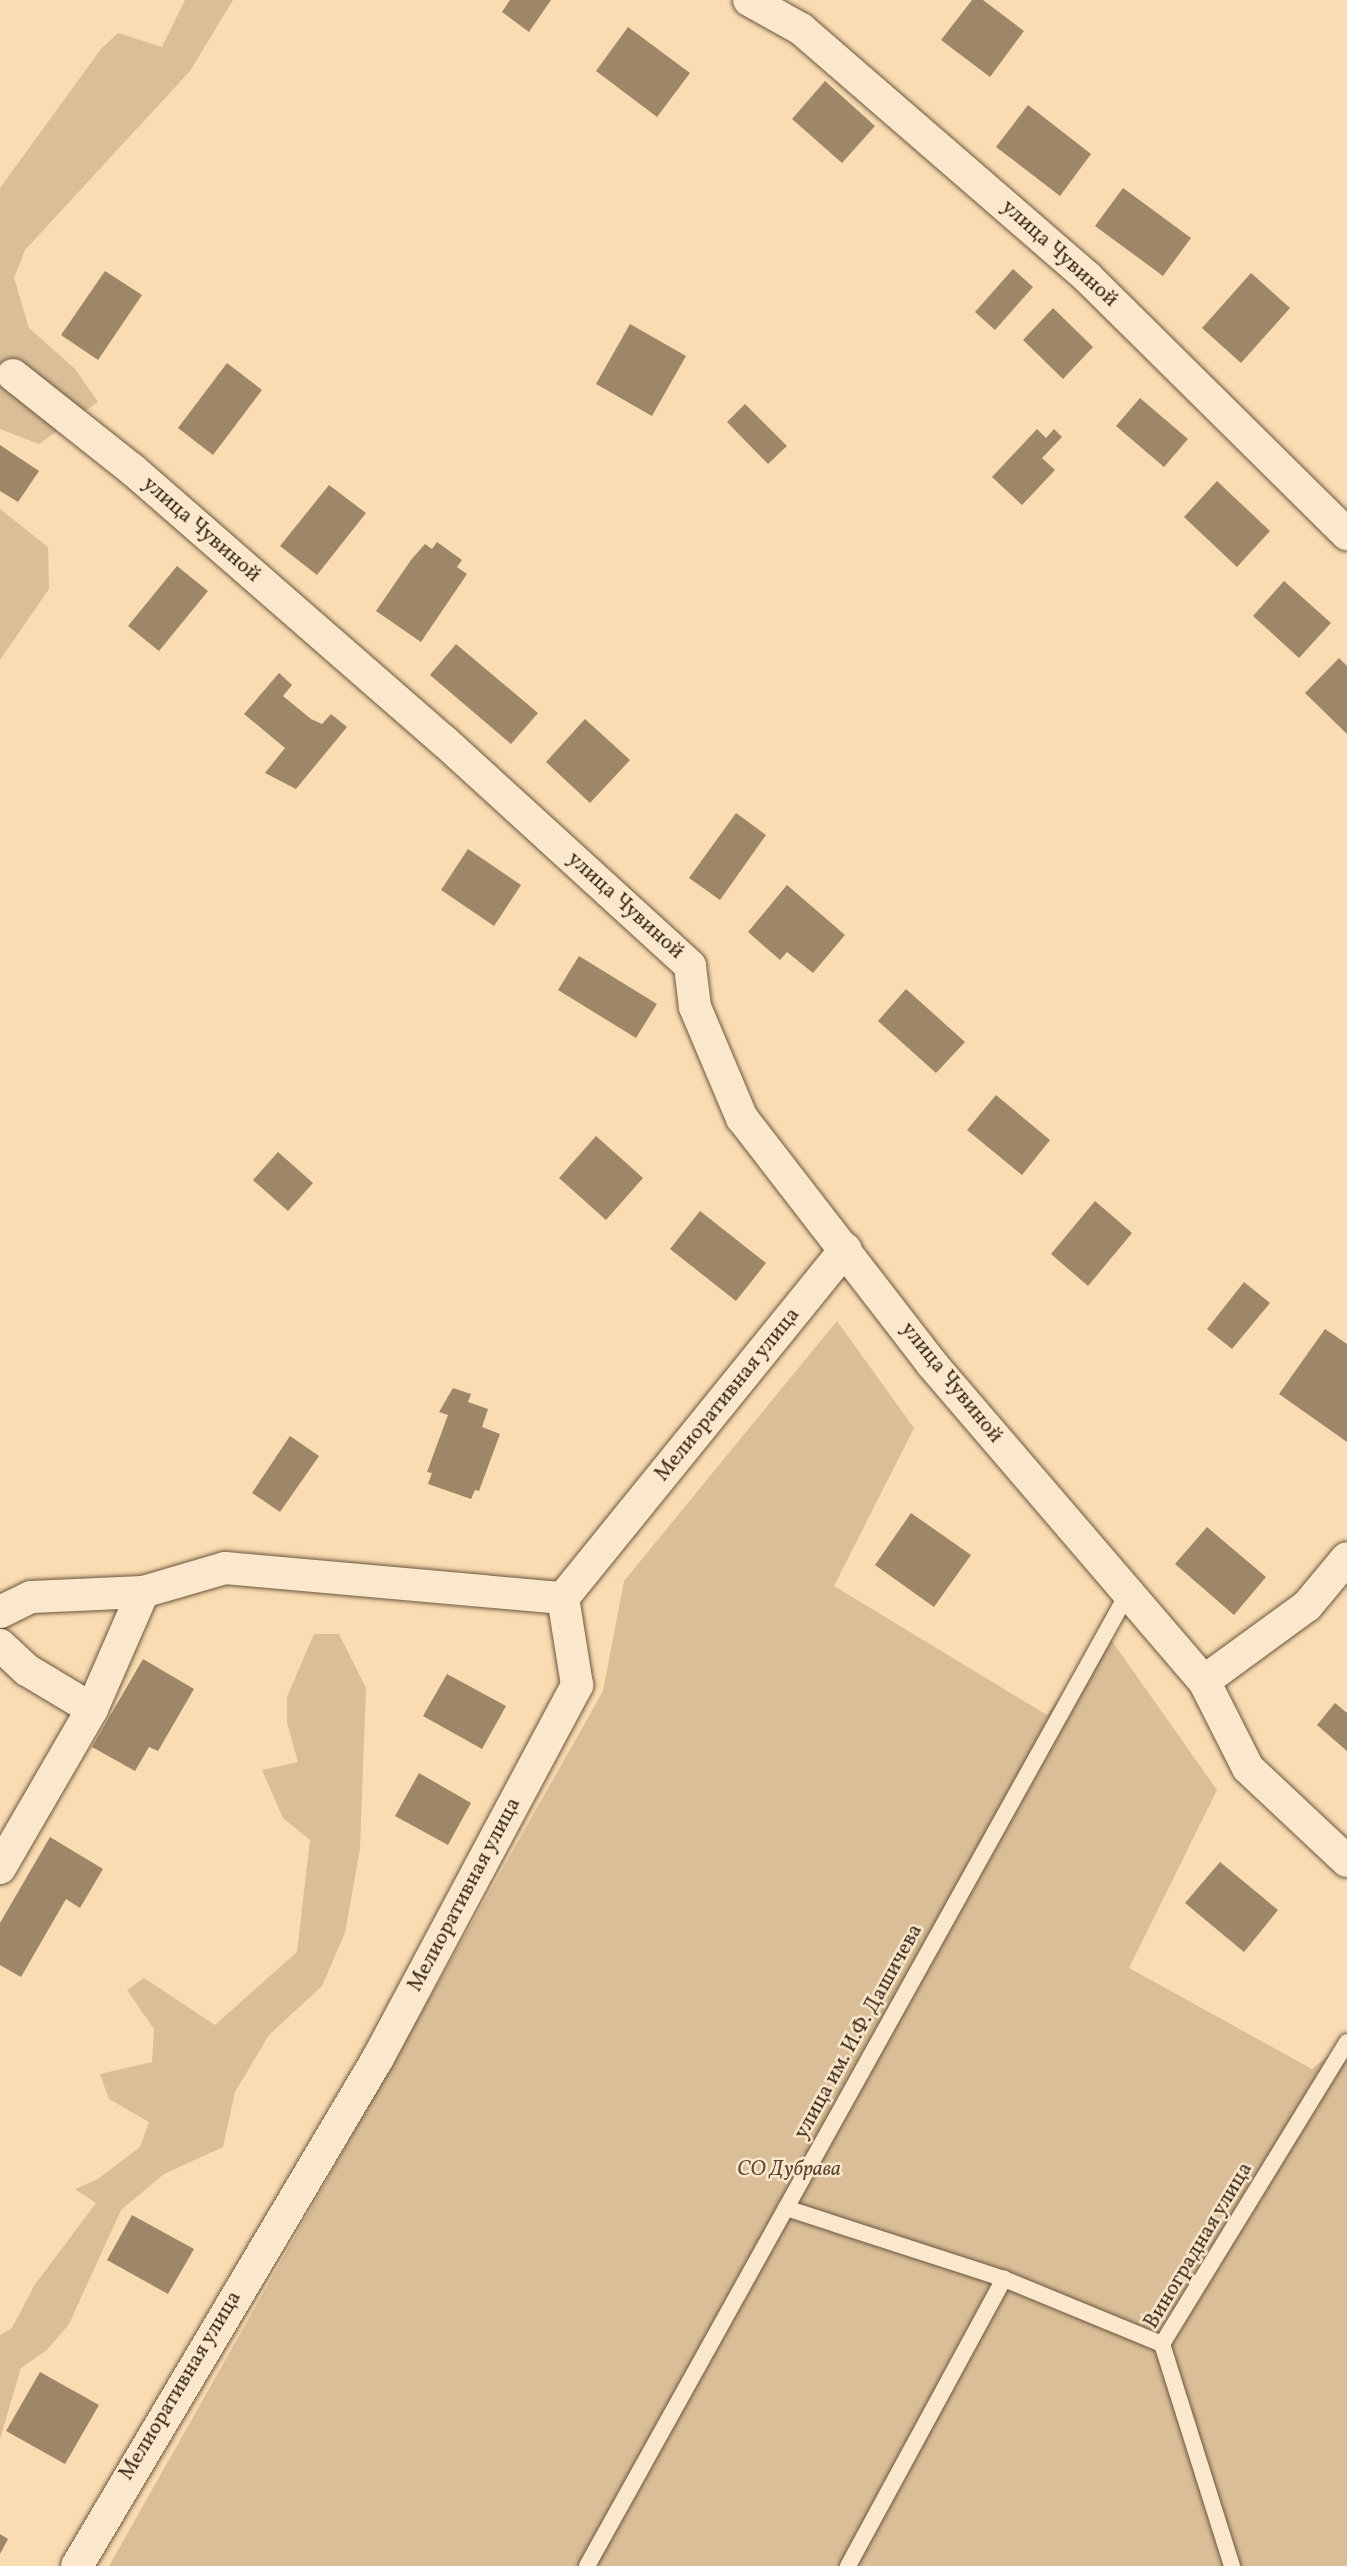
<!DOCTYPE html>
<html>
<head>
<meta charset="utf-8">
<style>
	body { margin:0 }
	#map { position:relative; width:1347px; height:2566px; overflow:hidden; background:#f9dcb1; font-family:Vollkorn,serif }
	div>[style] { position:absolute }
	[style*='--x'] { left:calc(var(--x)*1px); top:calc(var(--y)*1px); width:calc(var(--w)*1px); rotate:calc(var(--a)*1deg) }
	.green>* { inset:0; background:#d9be97 }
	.building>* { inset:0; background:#9e8768 }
	.roads { filter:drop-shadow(0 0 2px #6b563f) drop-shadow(0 0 2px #6b563f) }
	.lane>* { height:16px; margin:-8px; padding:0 8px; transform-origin:8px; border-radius:8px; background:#fbe8cc }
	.street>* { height:32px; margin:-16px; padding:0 16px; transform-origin:16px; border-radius:16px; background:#fbe8cc }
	span { translate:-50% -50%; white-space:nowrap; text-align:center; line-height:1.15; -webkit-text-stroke:5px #fbe8cc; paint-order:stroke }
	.street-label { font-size:21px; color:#3c2a19 }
	.park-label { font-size:21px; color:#5b4832; font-style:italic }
</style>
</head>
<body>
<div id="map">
	<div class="green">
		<i style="clip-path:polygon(185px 0,233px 0,190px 71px,25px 250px,14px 278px,29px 328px,75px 369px,98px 402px,39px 444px,0 429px,0 188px,101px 49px,118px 33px,162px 47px)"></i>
		<i style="clip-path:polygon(0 509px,48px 547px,49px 589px,0 660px)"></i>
		<i style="clip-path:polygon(837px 1321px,914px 1428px,834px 1586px,1047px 1715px,1107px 1634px,1217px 1790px,1129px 1968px,1312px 2069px,1347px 2040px,1347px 2566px,109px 2566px,603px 1691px,624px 1581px)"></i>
		<i style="clip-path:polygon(314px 1634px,339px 1634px,366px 1688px,360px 1849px,345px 1933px,322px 1986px,269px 2035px,235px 2092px,223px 2147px,164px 2174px,121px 2210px,69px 2324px,47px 2350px,21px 2368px,0 2439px,0 2335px,12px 2328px,34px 2286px,96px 2203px,75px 2189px,98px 2179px,140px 2147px,149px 2122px,109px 2099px,100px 2074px,152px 2062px,154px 2029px,127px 1990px,144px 1978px,215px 2025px,297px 1952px,310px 1840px,283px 1818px,262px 1770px,298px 1762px,287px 1723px,287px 1697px)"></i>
	</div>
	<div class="building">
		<i style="clip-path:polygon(510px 0,551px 0,529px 32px,502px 12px)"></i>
		<i style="clip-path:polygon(972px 0,983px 0,1024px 31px,990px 77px,941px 40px)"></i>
		<i style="clip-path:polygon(628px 27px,690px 73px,657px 117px,596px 71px)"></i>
		<i style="clip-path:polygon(825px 81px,875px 126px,842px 163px,792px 119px)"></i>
		<i style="clip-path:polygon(1028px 105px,1091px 154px,1060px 196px,996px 147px)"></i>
		<i style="clip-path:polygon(1123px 188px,1191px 238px,1163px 276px,1095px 226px)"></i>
		<i style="clip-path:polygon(1013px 269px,1033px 287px,995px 330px,975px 312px)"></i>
		<i style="clip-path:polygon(105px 271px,142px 295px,98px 360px,61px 335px)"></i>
		<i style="clip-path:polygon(1251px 273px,1290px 308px,1241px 363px,1202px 328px)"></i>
		<i style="clip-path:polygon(1053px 308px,1093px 347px,1063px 379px,1023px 340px)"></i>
		<i style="clip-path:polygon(630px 324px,686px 356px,652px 416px,596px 384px)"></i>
		<i style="clip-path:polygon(227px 363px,262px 390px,213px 455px,178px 428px)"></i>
		<i style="clip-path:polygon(1140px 398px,1188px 439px,1164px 467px,1116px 426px)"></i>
		<i style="clip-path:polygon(745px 404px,787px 446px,768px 464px,727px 422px)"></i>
		<i style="clip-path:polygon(1037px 429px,1046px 438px,1054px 429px,1062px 437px,1042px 458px,1055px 470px,1022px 505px,992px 477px)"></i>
		<i style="clip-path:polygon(0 445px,39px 471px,18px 502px,0 491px)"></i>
		<i style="clip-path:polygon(1217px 481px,1270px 531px,1237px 567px,1184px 517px)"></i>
		<i style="clip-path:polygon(329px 485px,366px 513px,317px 575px,280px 546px)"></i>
		<i style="clip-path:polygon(437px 542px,462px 560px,457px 567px,467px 574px,421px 642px,376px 611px,411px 560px,425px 544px,432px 549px)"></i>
		<i style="clip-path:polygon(177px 566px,208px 591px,159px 651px,128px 626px)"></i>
		<i style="clip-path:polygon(1284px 581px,1331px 623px,1299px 658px,1253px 616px)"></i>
		<i style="clip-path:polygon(456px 644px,538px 713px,511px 744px,430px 675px)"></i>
		<i style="clip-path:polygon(1339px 658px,1347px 666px,1347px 734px,1305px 693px)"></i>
		<i style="clip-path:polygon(279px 673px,292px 685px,283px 696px,311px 719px,322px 724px,331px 714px,347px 727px,296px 789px,265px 773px,285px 748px,244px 714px)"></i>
		<i style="clip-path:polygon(585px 719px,630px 760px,590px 803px,546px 762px)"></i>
		<i style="clip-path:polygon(736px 813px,766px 835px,720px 900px,689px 878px)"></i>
		<i style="clip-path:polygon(468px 849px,521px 885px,494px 926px,441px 890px)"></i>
		<i style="clip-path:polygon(787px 885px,845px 935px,813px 973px,787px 952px,780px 960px,748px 932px)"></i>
		<i style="clip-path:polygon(579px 956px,657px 1004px,636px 1038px,558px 990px)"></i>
		<i style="clip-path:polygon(906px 989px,965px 1042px,936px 1073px,878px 1021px)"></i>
		<i style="clip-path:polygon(996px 1095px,1050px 1140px,1022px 1175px,967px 1130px)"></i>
		<i style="clip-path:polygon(596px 1136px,643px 1178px,606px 1220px,559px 1178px)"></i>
		<i style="clip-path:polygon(278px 1152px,313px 1183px,288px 1211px,253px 1180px)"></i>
		<i style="clip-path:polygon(1095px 1201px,1132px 1233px,1088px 1286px,1051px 1254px)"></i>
		<i style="clip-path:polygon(700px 1211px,766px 1263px,736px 1301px,670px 1249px)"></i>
		<i style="clip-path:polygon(1244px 1282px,1270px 1303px,1232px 1349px,1207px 1329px)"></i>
		<i style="clip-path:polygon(1325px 1329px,1347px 1344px,1347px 1442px,1279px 1394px)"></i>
		<i style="clip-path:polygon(453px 1388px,471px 1394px,468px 1402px,488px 1409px,482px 1427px,500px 1434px,479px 1491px,475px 1490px,471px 1499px,428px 1484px,432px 1473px,427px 1472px,448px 1415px,439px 1412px)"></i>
		<i style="clip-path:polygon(290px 1436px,319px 1456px,280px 1512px,252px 1493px)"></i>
		<i style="clip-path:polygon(911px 1513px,971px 1555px,934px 1607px,875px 1565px)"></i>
		<i style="clip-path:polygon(1207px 1527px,1266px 1577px,1234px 1615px,1175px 1564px)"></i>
		<i style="clip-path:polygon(143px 1659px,194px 1689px,158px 1751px,149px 1747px,135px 1771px,92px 1747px)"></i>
		<i style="clip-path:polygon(447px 1674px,506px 1706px,482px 1749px,423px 1716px)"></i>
		<i style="clip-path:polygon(1335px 1703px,1347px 1713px,1347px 1751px,1317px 1725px)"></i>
		<i style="clip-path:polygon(419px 1773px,471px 1803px,448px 1845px,395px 1816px)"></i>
		<i style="clip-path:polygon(50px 1837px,103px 1869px,80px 1908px,66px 1899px,21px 1977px,0 1965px,0 1923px)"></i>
		<i style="clip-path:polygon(1220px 1862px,1278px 1910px,1244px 1952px,1185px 1903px)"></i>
		<i style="clip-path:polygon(132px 2215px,194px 2249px,168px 2294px,107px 2260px)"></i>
		<i style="clip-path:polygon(40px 2372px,99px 2405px,65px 2464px,6px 2431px)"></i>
		<i style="clip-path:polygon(0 2534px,8px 2539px,0 2554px)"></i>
	</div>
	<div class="roads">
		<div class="lane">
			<i style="--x:786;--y:2208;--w:229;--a:18"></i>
			<i style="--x:587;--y:2566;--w:1113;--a:-60.93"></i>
			<i style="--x:848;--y:2566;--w:327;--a:-61.5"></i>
			<i style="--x:1004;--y:2279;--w:171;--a:22.4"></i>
			<i style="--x:1232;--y:2566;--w:233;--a:-107.5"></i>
			<i style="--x:1162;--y:2344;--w:354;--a:-58.5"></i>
		</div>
		<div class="street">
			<i style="--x:749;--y:0;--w:60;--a:29.1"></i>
			<i style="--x:801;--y:29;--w:379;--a:40.9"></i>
			<i style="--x:1087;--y:277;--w:366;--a:44.7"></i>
			<i style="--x:13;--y:375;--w:153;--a:38.4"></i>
			<i style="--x:133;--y:470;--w:413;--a:41.1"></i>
			<i style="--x:444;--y:741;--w:333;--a:42.4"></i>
			<i style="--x:690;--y:966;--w:41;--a:83"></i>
			<i style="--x:695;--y:1007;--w:121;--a:67.1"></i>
			<i style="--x:742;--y:1118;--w:311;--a:52.3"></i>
			<i style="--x:932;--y:1364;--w:418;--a:49.4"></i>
			<i style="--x:1204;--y:1681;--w:97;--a:63.2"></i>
			<i style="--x:1248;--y:1768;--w:136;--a:43.2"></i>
			<i style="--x:0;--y:1612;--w:34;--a:-26"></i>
			<i style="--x:31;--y:1597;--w:112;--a:-2.6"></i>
			<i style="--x:143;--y:1592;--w:85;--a:-16.3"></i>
			<i style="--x:225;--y:1568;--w:339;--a:5.1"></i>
			<i style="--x:0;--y:1645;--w:37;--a:43"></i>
			<i style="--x:27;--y:1670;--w:76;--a:31"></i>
			<i style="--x:1204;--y:1681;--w:127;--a:-36.1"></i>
			<i style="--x:1307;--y:1606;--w:62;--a:-50.2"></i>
			<i style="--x:0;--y:1868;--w:184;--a:-59.9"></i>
			<i style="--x:92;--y:1709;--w:128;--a:-66.4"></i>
			<i style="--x:77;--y:2566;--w:590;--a:-59.35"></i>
			<i style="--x:378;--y:2058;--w:423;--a:-61.9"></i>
			<i style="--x:577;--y:1685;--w:88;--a:-99.1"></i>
			<i style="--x:563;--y:1598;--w:449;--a:-51"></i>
		</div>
	</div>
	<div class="street-label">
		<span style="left:1059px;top:254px;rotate:42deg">улица Чувиной</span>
		<span style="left:201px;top:530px;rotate:41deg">улица Чувиной</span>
		<span style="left:625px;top:906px;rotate:42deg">улица Чувиной</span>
		<span style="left:951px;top:1383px;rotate:51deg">улица Чувиной</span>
		<span style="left:728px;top:1395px;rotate:-51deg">Мелиоративная улица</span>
		<span style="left:465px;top:1895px;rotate:-62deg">Мелиоративная улица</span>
		<span style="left:859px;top:2032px;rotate:-61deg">улица им. И.Ф. Дашичева</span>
		<span style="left:1199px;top:2246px;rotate:-59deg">Виноградная улица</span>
		<span style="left:181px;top:2386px;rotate:-59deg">Мелиоративная улица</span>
	</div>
	<div class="park-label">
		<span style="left:789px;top:2170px">СО Дубрава</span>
	</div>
</div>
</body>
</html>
